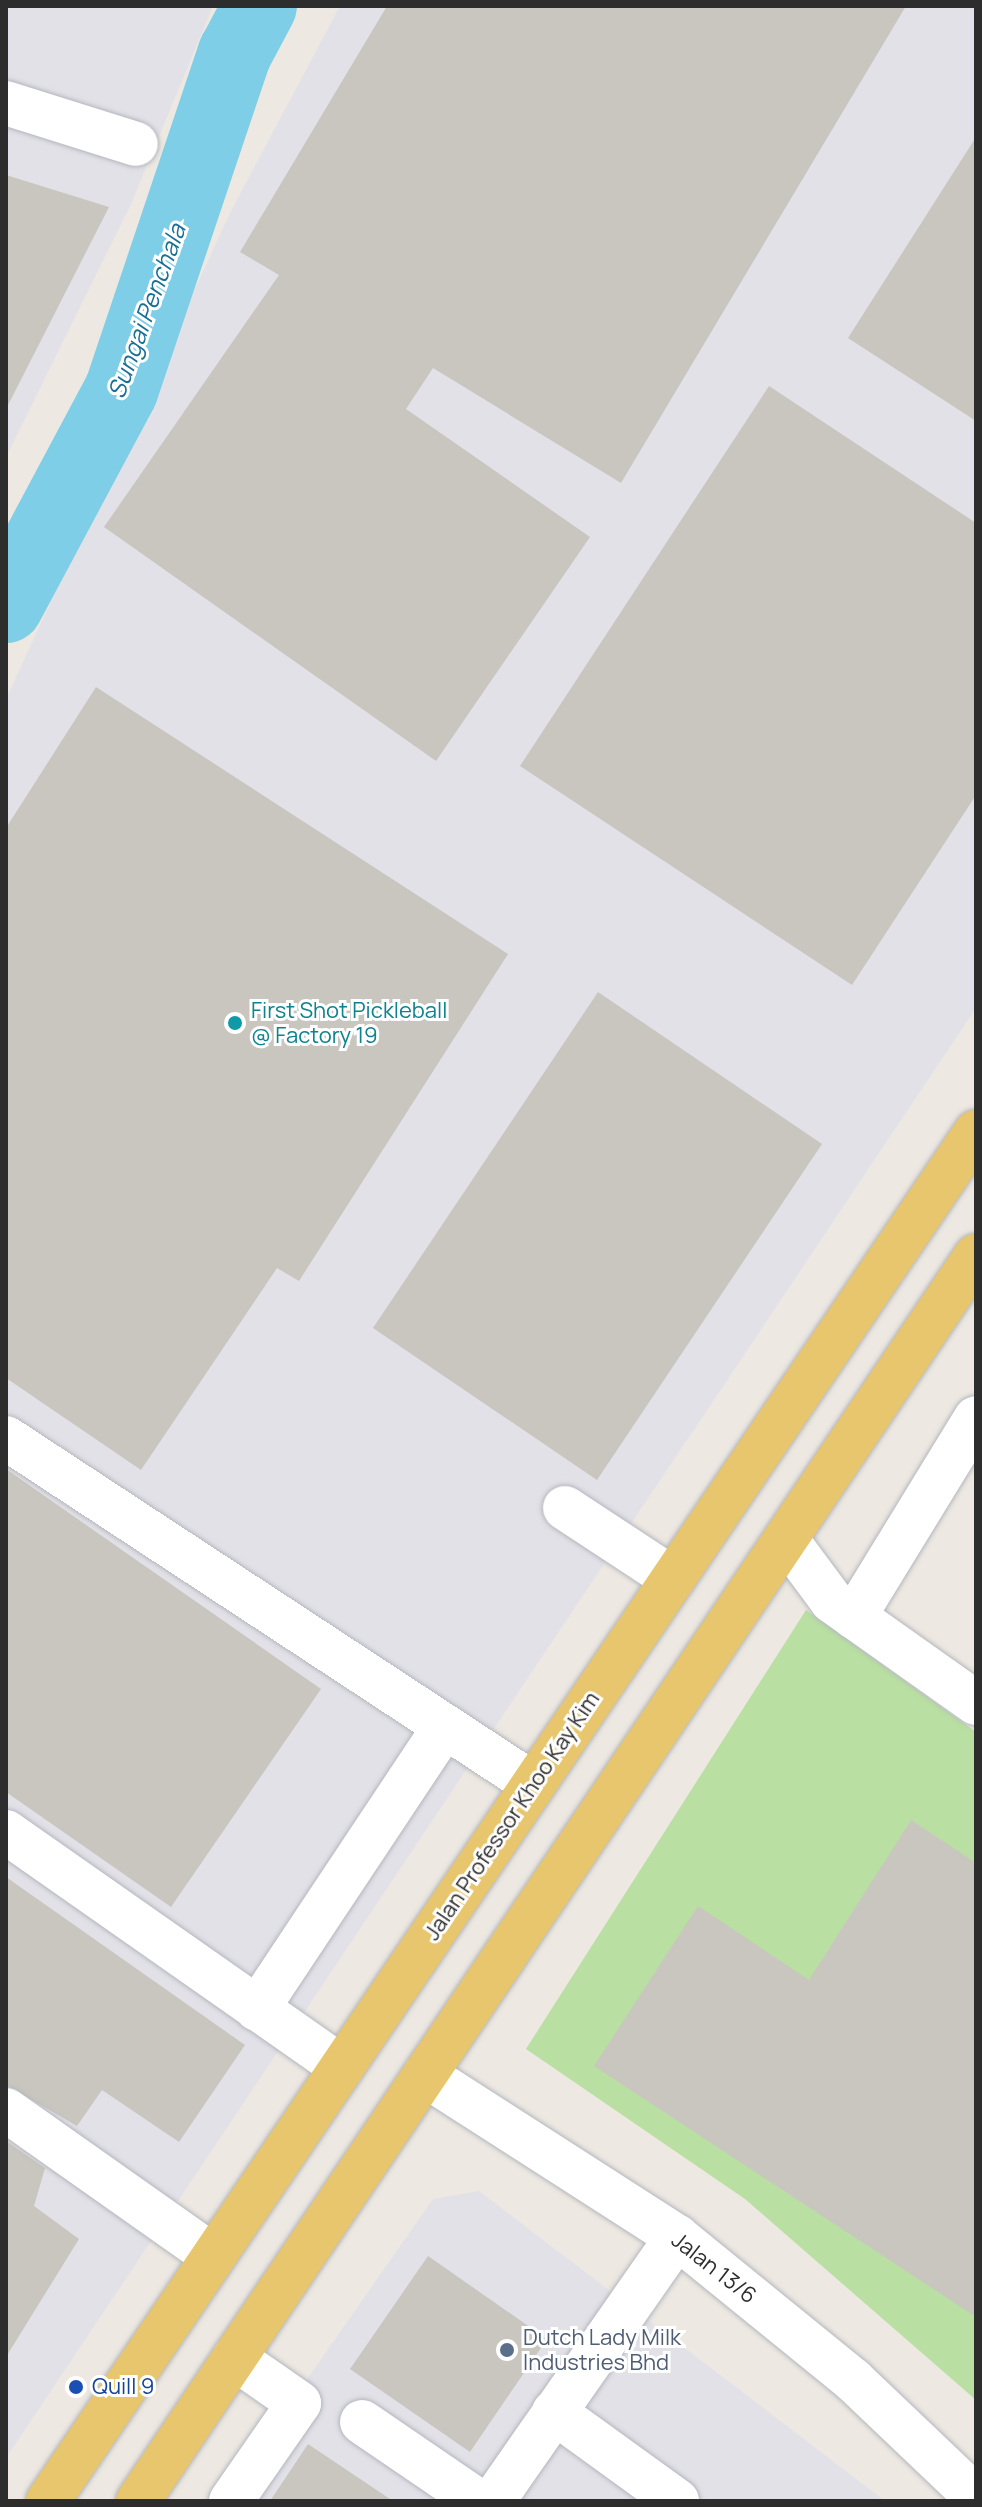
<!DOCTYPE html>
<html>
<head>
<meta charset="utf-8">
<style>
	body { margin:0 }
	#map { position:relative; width:982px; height:2507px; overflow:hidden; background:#ede8e1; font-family:Manrope,sans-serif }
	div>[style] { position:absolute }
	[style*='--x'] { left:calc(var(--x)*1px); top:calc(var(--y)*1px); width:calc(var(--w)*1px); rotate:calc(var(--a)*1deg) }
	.industrial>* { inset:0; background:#e2e1e7 }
	.green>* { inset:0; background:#b9dfa2 }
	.river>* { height:74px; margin:-37px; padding:0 37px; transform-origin:37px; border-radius:37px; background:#7dcee6 }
	.building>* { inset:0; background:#c9c6bf }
	.roads { filter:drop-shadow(0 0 2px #b4b7bf) drop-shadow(0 0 2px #b4b7bf) }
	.minor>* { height:44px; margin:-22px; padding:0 22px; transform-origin:22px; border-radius:22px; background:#fff }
	.major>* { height:44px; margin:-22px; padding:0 22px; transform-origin:22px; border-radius:22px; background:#e7c66d }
	.dots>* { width:22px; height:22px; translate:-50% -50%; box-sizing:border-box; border:4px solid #fff; border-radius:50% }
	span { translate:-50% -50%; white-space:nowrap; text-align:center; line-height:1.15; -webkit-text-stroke:6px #fff; paint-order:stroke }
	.culture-label { font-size:22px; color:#0d838f }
	.left { translate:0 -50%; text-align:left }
	.street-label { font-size:22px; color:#2d2d2d }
	.service-label { font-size:22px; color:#4e5e75 }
	.transit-label { font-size:22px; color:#164399 }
	.water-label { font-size:24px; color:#187096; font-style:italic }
	.frame { position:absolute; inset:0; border:8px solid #2d2d2d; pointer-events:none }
</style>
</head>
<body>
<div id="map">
	<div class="industrial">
		<i style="clip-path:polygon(6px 6px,213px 6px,131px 204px,6px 457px)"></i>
		<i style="clip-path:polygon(340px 6px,976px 6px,976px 1008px,6px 2458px,6px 699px,230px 213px)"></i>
		<i style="clip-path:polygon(479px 2191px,885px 2501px,222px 2501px,433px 2199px)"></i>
	</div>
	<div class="green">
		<i style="clip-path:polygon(806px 1610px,976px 1732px,976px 2400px,745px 2199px,526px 2049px)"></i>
	</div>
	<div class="river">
		<i style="--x:6;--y:606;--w:244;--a:-61.9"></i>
		<i style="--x:121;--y:391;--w:357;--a:-71.4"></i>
		<i style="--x:235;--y:53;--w:53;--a:-62"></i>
	</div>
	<div class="building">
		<i style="clip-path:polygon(387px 6px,906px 6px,621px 483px,433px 368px,406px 409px,590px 537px,436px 761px,104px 527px,279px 275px,240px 252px)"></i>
		<i style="clip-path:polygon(976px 137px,976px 421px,848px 338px)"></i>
		<i style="clip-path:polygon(6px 175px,109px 207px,6px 409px)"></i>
		<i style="clip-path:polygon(769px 386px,976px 523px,976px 795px,852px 985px,520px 766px)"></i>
		<i style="clip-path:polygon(96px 687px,508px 954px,299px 1281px,277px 1268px,141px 1470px,6px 1378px,6px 828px)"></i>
		<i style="clip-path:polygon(598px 992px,822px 1144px,597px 1480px,373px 1328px)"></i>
		<i style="clip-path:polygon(6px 1469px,321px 1689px,171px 1907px,6px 1792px)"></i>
		<i style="clip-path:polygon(911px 1820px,976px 1863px,976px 2317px,594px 2066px,698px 1906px,809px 1980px)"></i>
		<i style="clip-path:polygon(6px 1877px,245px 2045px,179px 2142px,102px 2090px,77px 2126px,6px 2085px)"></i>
		<i style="clip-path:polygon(6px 2141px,45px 2168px,34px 2206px,79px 2239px,6px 2357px)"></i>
		<i style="clip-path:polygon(428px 2256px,547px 2339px,470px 2452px,350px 2369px)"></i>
		<i style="clip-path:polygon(308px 2444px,393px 2501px,270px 2501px)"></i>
	</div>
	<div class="roads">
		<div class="minor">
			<i style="--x:6;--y:103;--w:136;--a:17.5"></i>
			<i style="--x:6;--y:1438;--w:630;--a:33.29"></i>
			<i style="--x:565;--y:1508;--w:129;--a:33.3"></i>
			<i style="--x:786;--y:1539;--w:77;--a:53.4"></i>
			<i style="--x:832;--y:1601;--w:176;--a:35.3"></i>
			<i style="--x:854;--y:1617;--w:233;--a:-58.5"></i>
			<i style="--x:6;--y:1832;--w:410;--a:35"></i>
			<i style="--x:257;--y:2009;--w:336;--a:-56.4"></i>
			<i style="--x:425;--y:2075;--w:300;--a:32.7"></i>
			<i style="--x:677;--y:2237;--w:227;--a:39.1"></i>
			<i style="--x:853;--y:2380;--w:170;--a:43.6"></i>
			<i style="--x:6;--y:2110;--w:253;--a:35.2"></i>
			<i style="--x:554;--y:2412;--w:152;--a:35.9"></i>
			<i style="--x:362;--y:2422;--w:140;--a:34.3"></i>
			<i style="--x:231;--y:2501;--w:119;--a:-55.2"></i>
			<i style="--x:299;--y:2403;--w:79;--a:-145.3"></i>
			<i style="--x:493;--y:2501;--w:322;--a:-55.1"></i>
		</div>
		<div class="major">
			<i style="--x:48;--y:2501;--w:1654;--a:-55.87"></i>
			<i style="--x:138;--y:2501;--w:1501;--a:-56.06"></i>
		</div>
	</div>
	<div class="dots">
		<i style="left:235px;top:1023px;background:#0f9aa8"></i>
		<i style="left:507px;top:2350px;background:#5c6f8a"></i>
		<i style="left:76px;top:2387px;background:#1a4fb4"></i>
	</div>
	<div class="culture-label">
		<span class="left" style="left:251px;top:1023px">First Shot Pickleball<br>@ Factory 19</span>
	</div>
	<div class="street-label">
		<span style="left:512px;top:1816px;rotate:-56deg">Jalan Professor Khoo Kay Kim</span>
		<span style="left:714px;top:2268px;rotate:38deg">Jalan 13/6</span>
	</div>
	<div class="service-label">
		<span class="left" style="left:523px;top:2350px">Dutch Lady Milk<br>Industries Bhd</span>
	</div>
	<div class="transit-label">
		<span class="left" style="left:92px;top:2387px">Quill 9</span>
	</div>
	<div class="water-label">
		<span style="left:146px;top:311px;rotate:-70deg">Sungai Penchala</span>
	</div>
	<div class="frame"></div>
</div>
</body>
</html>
